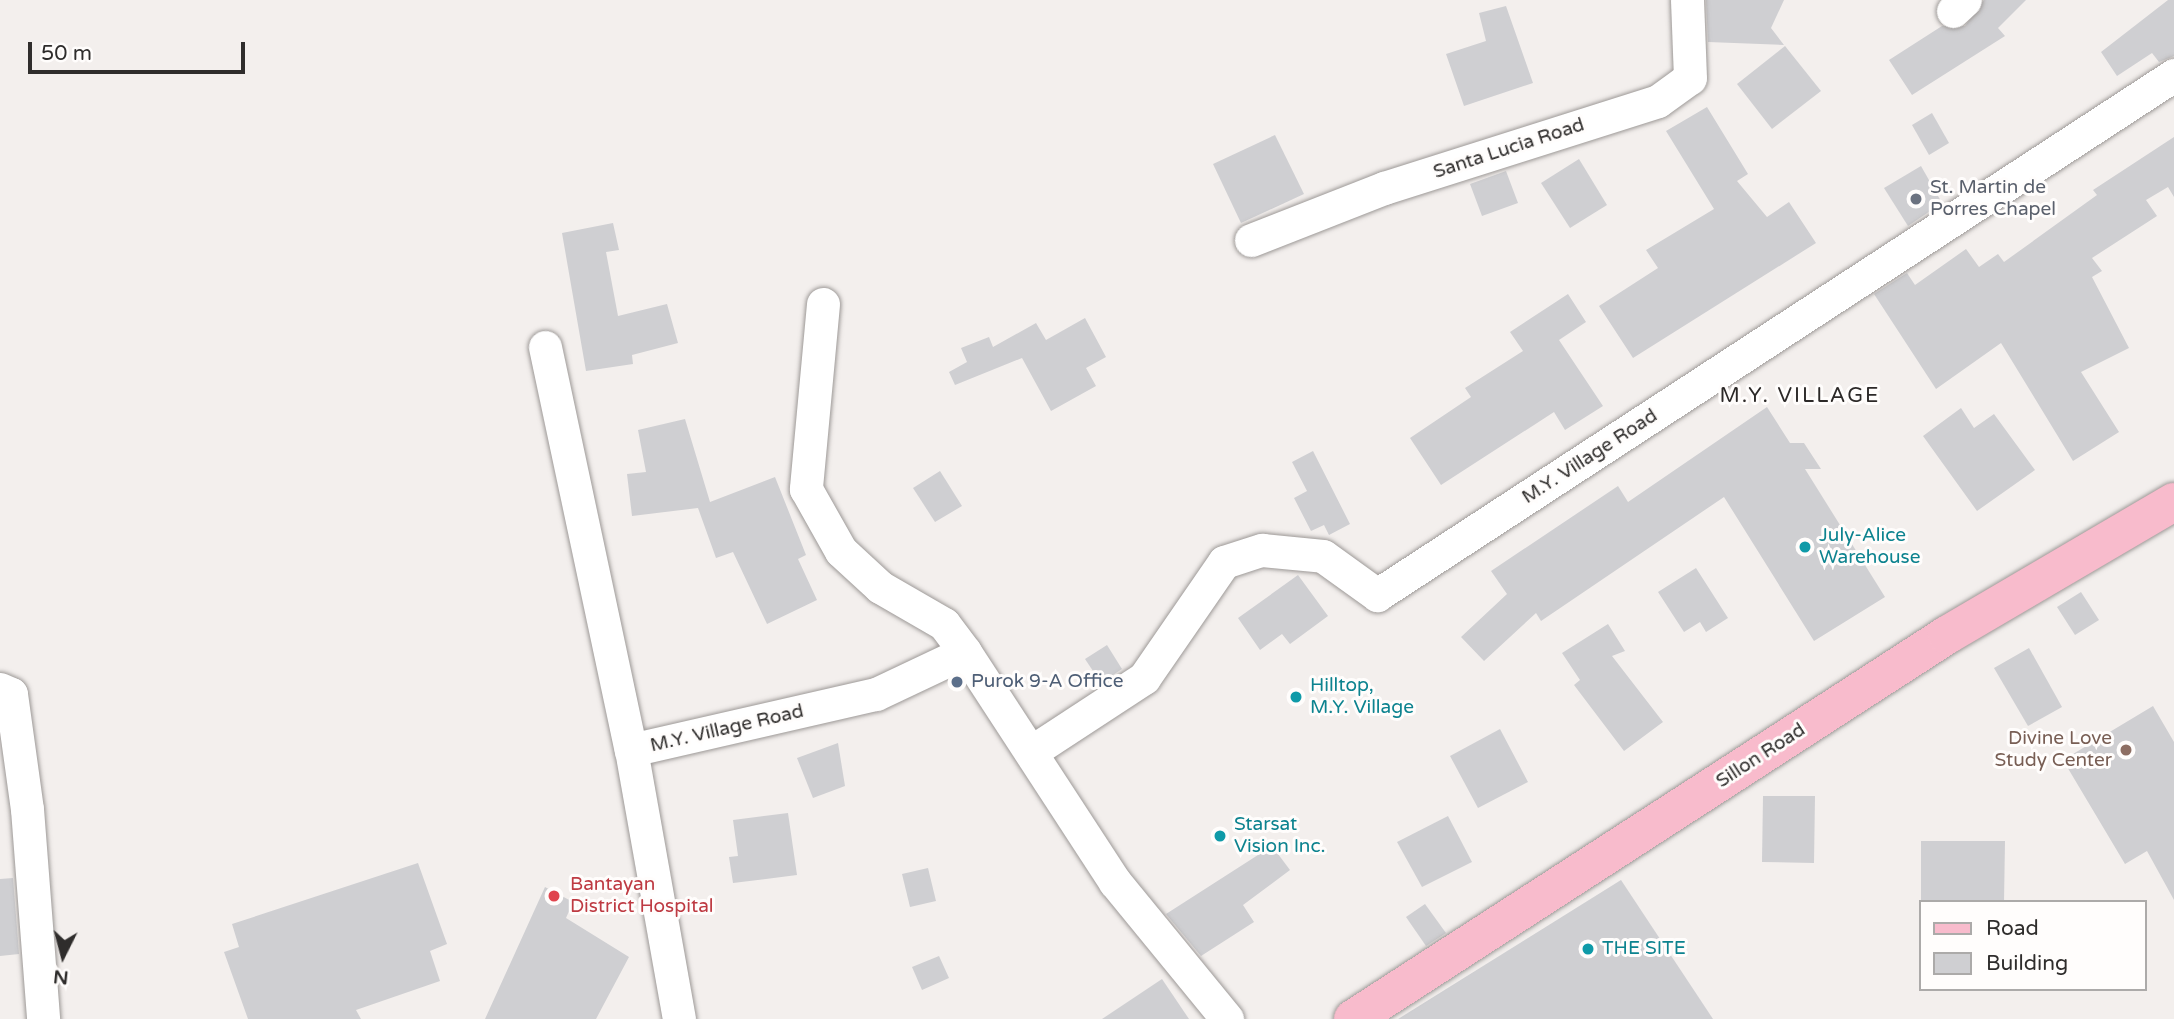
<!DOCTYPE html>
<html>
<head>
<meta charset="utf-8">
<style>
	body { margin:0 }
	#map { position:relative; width:2174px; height:1019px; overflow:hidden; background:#f3efed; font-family:"Varela Round",sans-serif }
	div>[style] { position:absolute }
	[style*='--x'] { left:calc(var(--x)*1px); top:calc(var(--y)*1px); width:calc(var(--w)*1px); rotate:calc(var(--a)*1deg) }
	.building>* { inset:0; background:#cfcfd2 }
	.roads { filter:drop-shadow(0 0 2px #9d9997) drop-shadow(0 0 2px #9d9997) }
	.minor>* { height:33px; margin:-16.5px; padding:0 16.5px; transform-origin:16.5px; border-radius:16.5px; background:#fff }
	.major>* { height:38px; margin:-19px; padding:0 19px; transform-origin:19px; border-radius:19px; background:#f8bbcc }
	.dots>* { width:19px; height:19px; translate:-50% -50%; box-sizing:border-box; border:4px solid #fffdfc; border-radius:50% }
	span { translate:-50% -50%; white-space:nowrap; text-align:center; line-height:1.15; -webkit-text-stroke:6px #fffdfc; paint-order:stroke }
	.street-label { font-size:19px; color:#2f2d2c }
	.worship-label { font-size:19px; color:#5b616d }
	.left { translate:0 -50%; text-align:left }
	.culture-label { font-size:19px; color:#0d838f }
	.service-label { font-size:19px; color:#4e5e75 }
	.education-label { font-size:19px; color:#785e54 }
	.right { translate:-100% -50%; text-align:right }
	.health-label { font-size:19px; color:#be3a42 }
	.neighbourhood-label { font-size:21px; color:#2c2928; letter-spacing:2px }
	.legend { position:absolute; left:1919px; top:900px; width:228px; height:91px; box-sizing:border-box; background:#fffdfc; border:2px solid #acaaa9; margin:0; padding:9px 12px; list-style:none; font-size:21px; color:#2f2d2c }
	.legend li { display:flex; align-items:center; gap:14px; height:35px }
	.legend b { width:35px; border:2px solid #acaaa9 }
	.north { position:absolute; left:28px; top:921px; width:70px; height:70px; -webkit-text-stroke:5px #fffdfc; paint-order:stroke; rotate:186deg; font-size:19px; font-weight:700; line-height:28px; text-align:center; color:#2f2d2c }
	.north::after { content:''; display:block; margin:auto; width:24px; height:32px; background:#2f2d2c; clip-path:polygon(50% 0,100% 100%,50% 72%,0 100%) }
	.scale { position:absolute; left:28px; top:42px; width:217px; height:32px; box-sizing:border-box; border:4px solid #2f2d2c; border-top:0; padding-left:9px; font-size:21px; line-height:24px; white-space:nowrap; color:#2f2d2c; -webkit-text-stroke:5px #fffdfc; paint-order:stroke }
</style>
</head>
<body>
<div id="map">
	<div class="building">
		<i style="clip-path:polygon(1706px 0,1784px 0,1771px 28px,1784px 45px,1708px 42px)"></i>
		<i style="clip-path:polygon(1984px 0,2026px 0,1998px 28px,2005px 36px,1912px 95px,1889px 60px,1942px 26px,1965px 26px)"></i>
		<i style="clip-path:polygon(2168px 0,2174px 0,2174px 56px,2159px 62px,2152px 53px,2117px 76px,2101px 52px)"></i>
		<i style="clip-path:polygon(1506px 6px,1533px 83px,1464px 106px,1446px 54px,1486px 41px,1479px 13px)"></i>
		<i style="clip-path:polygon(1785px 46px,1821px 91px,1772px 129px,1737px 84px)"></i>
		<i style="clip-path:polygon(1707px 107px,1748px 174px,1737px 181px,1767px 217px,1789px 202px,1816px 243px,1633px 358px,1599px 306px,1658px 268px,1646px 250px,1714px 209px,1666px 131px)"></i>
		<i style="clip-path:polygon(1932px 113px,1949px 143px,1929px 155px,1912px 125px)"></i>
		<i style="clip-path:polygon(1275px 135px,1304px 194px,1241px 223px,1213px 164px)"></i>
		<i style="clip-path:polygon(2174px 137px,2174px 197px,2168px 187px,2146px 200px,2157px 216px,2092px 258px,2102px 271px,2092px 277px,2129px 348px,2081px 372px,2119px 432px,2073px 461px,2001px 343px,1936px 389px,1874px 294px,1907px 273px,1915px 285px,1966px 249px,1979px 267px,1998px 254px,2004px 262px,2097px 195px,2093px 190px)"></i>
		<i style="clip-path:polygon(1579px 159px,1607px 205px,1570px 228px,1541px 183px)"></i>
		<i style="clip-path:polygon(1921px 166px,1942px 203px,1908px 226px,1884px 188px)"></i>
		<i style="clip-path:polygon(1506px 171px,1518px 203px,1482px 216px,1470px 184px)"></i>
		<i style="clip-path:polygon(613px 223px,619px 250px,606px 252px,618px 316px,667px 304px,678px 343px,632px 355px,633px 364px,586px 371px,562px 233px)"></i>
		<i style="clip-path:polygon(1568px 294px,1586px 322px,1559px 340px,1603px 406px,1565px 430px,1554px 412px,1441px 485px,1410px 438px,1471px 397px,1465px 388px,1523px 351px,1510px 332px)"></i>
		<i style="clip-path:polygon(1085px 318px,1106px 357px,1086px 368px,1096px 386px,1051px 411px,1022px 358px,955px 385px,949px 372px,967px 362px,961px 348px,989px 337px,993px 347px,1036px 323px,1046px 340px)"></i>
		<i style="clip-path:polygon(1767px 407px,1790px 443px,1804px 443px,1821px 469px,1805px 469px,1885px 597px,1814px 641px,1724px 497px,1541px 621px,1536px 613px,1484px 661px,1461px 637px,1507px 594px,1491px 571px,1618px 486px,1628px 502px)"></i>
		<i style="clip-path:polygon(1961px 408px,1974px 428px,1994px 414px,2035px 470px,1977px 511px,1923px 436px)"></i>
		<i style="clip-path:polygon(685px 419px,710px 502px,775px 477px,806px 555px,798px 559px,817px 600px,767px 624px,733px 552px,716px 558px,698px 508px,632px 516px,627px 474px,646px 472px,638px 430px)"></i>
		<i style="clip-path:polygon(1313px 451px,1350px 524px,1329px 535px,1324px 525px,1311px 531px,1294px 498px,1307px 491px,1292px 462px)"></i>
		<i style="clip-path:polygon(940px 471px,962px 506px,935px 522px,913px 488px)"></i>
		<i style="clip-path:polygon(1696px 568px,1728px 618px,1706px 632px,1700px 622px,1684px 632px,1658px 592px)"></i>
		<i style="clip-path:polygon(1298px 575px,1328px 616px,1290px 644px,1282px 634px,1260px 650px,1238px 618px)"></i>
		<i style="clip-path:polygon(2081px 592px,2099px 620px,2075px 635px,2057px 607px)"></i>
		<i style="clip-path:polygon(1608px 624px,1625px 651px,1612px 656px,1663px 722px,1624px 751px,1574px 685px,1580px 680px,1562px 653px)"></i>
		<i style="clip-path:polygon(1107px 645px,1122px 669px,1101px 683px,1085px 659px)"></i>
		<i style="clip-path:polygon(2029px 648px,2062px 707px,2028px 726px,1994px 668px)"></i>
		<i style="clip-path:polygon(2153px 706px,2174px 742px,2174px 900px,2147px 851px,2125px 864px,2063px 760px)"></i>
		<i style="clip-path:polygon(1500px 729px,1528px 782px,1478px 808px,1450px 756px)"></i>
		<i style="clip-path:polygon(838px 743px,845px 786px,813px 798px,797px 758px)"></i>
		<i style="clip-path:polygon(1763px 796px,1815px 796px,1814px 863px,1762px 862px)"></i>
		<i style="clip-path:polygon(788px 813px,797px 875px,733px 883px,729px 857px,738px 856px,733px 820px)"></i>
		<i style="clip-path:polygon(1448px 816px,1472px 862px,1422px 887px,1397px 842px)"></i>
		<i style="clip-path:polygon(1921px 841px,2005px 841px,2004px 902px,1921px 902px)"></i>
		<i style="clip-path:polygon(1272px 846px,1290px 870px,1243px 905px,1254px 922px,1201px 956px,1166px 914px)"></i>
		<i style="clip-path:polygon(418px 863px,447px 944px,430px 951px,440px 981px,356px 1010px,361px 1019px,248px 1019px,224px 952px,239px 947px,232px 924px)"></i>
		<i style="clip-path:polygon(928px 868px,936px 901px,910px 907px,902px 874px)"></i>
		<i style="clip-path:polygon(13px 878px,19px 954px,0 956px,0 879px)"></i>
		<i style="clip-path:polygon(1621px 880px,1713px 1019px,1398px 1019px)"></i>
		<i style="clip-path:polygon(545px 887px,573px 902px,566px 918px,629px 957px,596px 1019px,485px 1019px)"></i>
		<i style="clip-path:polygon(1425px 904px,1446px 933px,1426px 946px,1406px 917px)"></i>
		<i style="clip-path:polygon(939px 956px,949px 978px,922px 990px,912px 967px)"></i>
		<i style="clip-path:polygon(1162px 979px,1189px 1019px,1102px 1019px)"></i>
	</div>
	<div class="roads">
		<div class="minor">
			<i style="--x:1953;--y:11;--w:16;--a:-43"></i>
			<i style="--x:1251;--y:240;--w:143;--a:-21.4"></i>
			<i style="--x:1384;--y:188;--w:287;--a:-17.6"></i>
			<i style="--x:1658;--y:101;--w:39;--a:-36"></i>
			<i style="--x:1690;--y:78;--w:78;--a:-92.2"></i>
			<i style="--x:823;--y:304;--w:186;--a:95.3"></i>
			<i style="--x:806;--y:489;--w:71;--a:60.6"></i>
			<i style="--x:841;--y:551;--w:53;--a:42.7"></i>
			<i style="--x:880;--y:587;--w:74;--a:30"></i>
			<i style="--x:944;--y:624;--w:35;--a:53"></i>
			<i style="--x:545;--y:347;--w:412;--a:78"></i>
			<i style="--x:0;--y:689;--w:12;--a:24"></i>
			<i style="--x:11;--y:694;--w:116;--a:82.1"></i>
			<i style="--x:27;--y:809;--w:211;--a:85.6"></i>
			<i style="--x:1031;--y:752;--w:135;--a:-33.2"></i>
			<i style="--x:1144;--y:678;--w:141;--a:-55.4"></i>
			<i style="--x:1224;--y:562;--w:40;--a:-18"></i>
			<i style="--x:1262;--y:550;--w:61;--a:5.6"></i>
			<i style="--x:1323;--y:556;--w:67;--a:35.8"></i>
			<i style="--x:1377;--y:595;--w:952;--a:-33.12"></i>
			<i style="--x:679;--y:1019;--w:273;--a:-100.1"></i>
			<i style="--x:631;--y:750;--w:251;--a:-12.9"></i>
			<i style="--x:876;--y:694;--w:98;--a:-25.3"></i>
			<i style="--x:965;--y:652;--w:275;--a:56.9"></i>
			<i style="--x:1115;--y:882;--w:177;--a:50.7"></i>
		</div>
		<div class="major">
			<i style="--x:1353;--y:1019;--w:707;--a:-32.88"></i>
			<i style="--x:1947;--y:635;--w:263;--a:-30.4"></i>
		</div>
	</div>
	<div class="dots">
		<i style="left:1916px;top:199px;background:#6b7280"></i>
		<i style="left:1805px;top:547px;background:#0f9aa8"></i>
		<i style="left:957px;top:682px;background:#5c6f8a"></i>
		<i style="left:1296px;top:697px;background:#0f9aa8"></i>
		<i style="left:2126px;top:750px;background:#8d6e63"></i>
		<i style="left:1220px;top:836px;background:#0f9aa8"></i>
		<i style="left:554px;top:896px;background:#e0444e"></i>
		<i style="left:1588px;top:949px;background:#0f9aa8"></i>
	</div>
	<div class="street-label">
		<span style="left:1509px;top:149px;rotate:-18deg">Santa Lucia Road</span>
		<span style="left:1590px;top:457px;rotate:-33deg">M.Y. Village Road</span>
		<span style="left:727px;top:729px;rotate:-13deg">M.Y. Village Road</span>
		<span style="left:1761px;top:756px;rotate:-33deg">Sillon Road</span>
	</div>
	<div class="worship-label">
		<span class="left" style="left:1930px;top:199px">St. Martin de<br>Porres Chapel</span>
	</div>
	<div class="culture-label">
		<span class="left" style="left:1819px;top:547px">July-Alice<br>Warehouse</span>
		<span class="left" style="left:1310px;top:697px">Hilltop,<br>M.Y. Village</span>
		<span class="left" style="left:1234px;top:836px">Starsat<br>Vision Inc.</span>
		<span class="left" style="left:1602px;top:949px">THE SITE</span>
	</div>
	<div class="service-label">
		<span class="left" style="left:971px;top:682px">Purok 9-A Office</span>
	</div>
	<div class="education-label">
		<span class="right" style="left:2112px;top:750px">Divine Love<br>Study Center</span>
	</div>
	<div class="health-label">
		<span class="left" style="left:570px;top:896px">Bantayan<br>District Hospital</span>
	</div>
	<div class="neighbourhood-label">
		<span style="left:1800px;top:396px">M.Y. VILLAGE</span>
	</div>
	<ul class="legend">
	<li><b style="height:9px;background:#f8bbcc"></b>Road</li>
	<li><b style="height:19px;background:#cfcfd2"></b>Building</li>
	</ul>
	<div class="north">N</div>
	<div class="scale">50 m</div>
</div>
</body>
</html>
